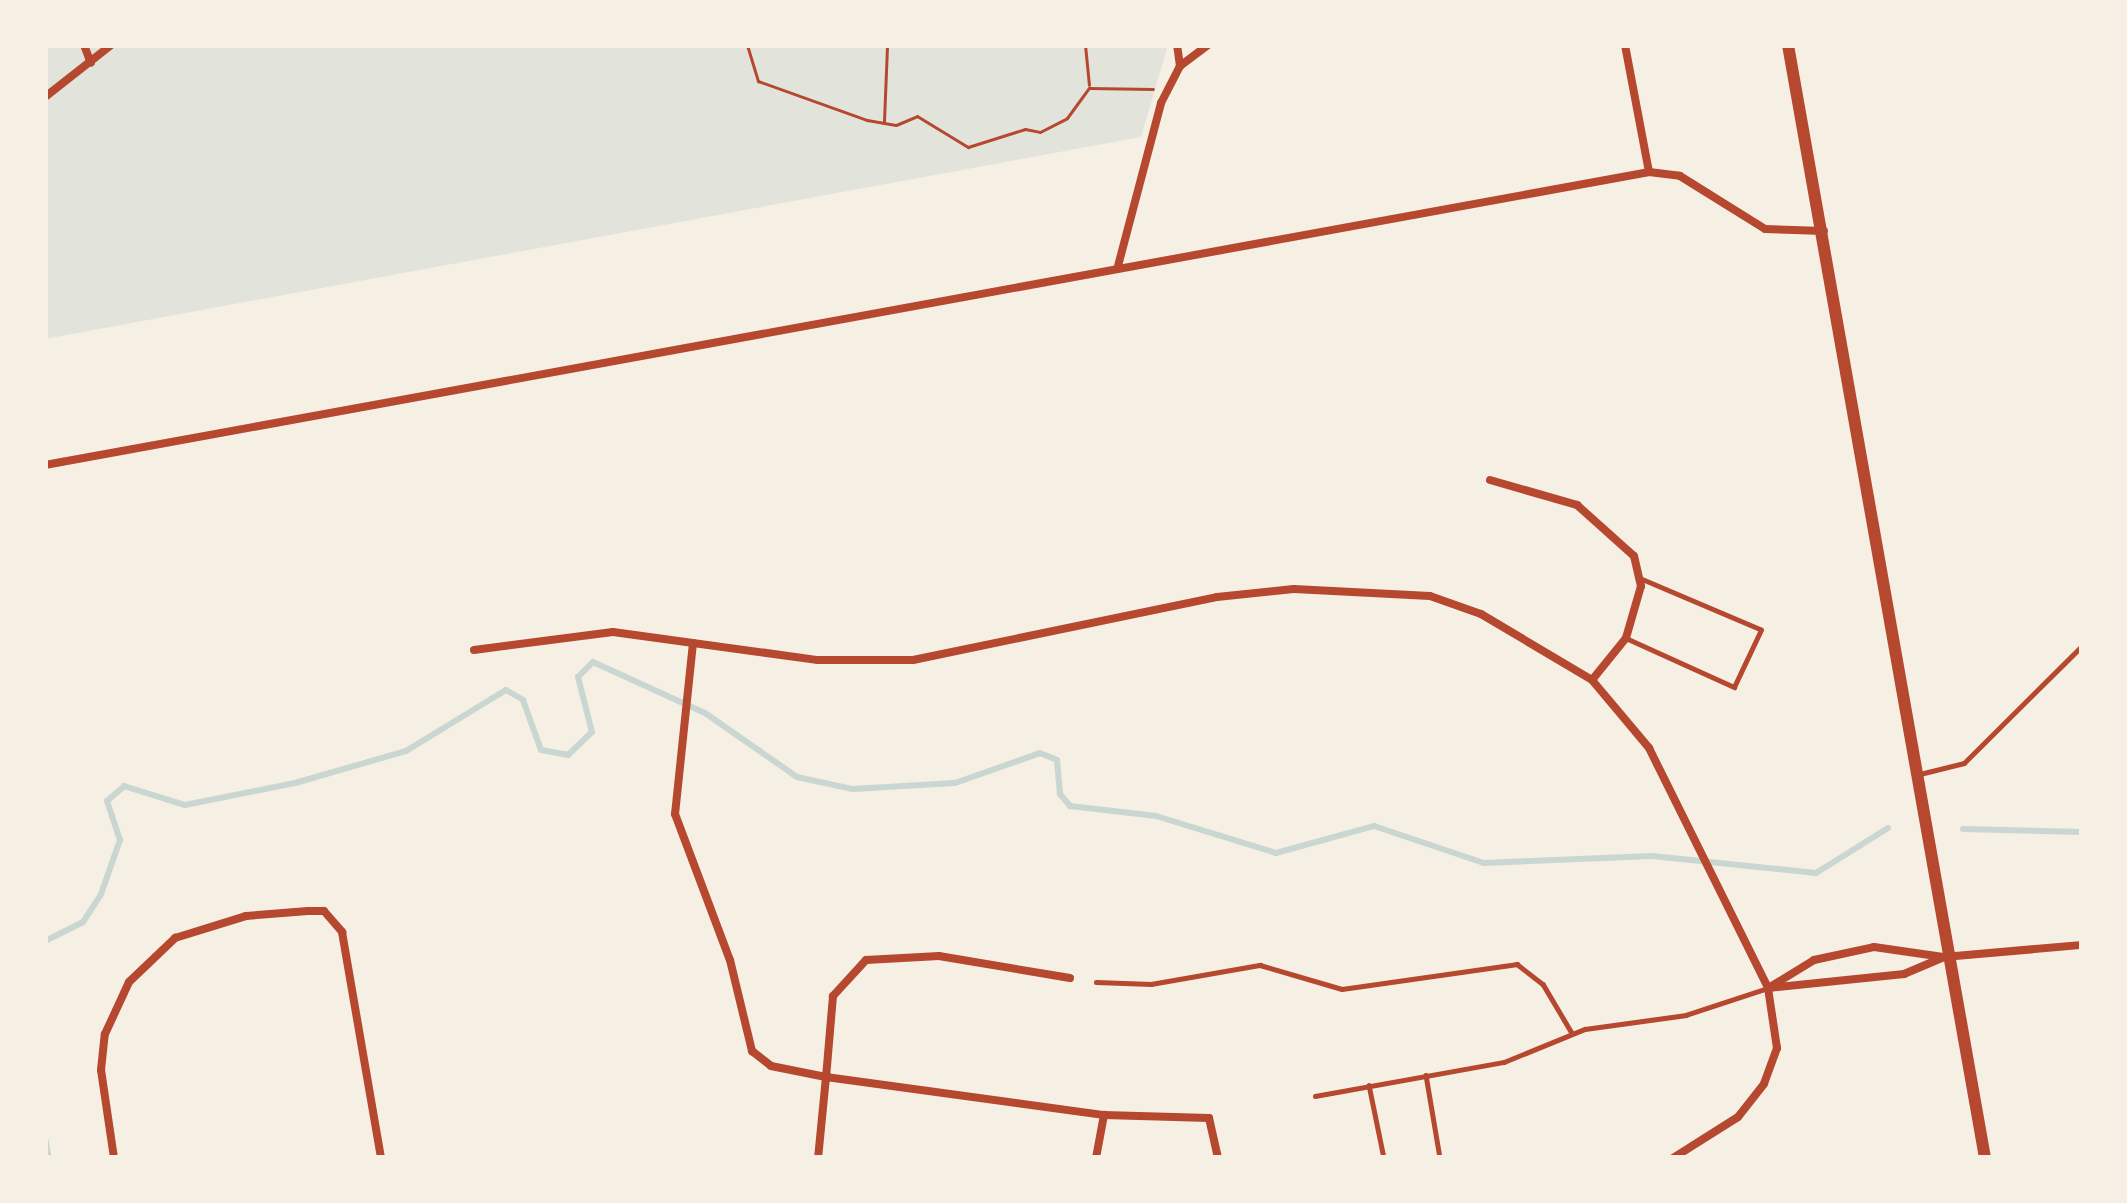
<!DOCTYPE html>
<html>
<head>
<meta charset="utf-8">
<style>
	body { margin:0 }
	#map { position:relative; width:2127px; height:1203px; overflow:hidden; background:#f6efe4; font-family:"Playfair Display",serif }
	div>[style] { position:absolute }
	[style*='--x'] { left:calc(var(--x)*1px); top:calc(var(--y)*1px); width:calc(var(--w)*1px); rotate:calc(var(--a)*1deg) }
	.green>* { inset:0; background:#e2e4dc }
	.stream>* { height:6px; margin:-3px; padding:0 3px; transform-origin:3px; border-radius:3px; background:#c9d6d2 }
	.path>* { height:3px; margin:-1.5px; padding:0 1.5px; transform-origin:1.5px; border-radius:1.5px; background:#b5482f }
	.service>* { height:4.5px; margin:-2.25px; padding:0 2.25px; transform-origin:2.25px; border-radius:2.25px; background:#b5482f }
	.minor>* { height:8px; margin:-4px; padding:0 4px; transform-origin:4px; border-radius:4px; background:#b5482f }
	.primary>* { height:12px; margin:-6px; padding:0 6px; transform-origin:6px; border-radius:6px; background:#b5482f }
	span { translate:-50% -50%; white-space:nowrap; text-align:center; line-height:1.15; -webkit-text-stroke:12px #f6efe4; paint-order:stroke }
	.frame { position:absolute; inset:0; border:48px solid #f6efe4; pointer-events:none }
</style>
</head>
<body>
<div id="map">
	<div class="green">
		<i style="clip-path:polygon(45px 45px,1168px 45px,1141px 137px,45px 339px)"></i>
	</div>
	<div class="stream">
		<i style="--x:1963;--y:829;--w:119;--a:1.4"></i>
		<i style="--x:45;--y:941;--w:42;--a:-26.6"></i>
		<i style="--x:83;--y:922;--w:33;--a:-57"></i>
		<i style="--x:101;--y:894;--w:57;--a:-70.6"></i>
		<i style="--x:120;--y:840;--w:41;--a:-108.4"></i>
		<i style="--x:107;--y:801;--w:23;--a:-41"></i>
		<i style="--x:124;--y:786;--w:64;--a:17.3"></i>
		<i style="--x:185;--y:805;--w:112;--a:-11.3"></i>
		<i style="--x:295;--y:783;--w:116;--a:-16.1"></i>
		<i style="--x:406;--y:751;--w:117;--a:-31.4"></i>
		<i style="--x:506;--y:690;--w:20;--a:30"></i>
		<i style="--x:523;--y:700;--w:53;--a:70.2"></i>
		<i style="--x:541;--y:750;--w:27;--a:10"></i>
		<i style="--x:568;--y:755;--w:33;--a:-44"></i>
		<i style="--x:592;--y:732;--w:57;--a:-104.3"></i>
		<i style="--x:578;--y:677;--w:21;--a:-45"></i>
		<i style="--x:593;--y:662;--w:123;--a:24.5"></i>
		<i style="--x:705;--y:713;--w:112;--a:34.8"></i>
		<i style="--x:797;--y:777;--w:56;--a:12.3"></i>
		<i style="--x:852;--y:789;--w:103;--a:-3.3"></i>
		<i style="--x:955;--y:783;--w:90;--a:-19.4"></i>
		<i style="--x:1040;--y:753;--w:18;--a:22"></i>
		<i style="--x:1057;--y:760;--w:34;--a:85"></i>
		<i style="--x:1060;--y:794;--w:16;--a:50"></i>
		<i style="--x:1070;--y:806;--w:87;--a:6.6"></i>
		<i style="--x:1156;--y:816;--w:126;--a:17.1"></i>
		<i style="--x:1276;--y:853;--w:102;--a:-15.4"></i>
		<i style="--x:1374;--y:826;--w:116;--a:18.6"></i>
		<i style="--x:1484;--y:863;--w:168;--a:-2.4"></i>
		<i style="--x:1652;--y:856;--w:165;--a:5.9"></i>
		<i style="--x:1816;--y:873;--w:85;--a:-32"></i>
		<i style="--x:45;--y:1138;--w:20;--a:79"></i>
	</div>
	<div class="path">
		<i style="--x:747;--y:45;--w:38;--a:73"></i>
		<i style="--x:758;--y:81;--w:116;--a:19.7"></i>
		<i style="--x:867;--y:120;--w:29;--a:10"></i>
		<i style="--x:896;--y:125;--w:23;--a:-23"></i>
		<i style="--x:917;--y:116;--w:60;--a:31.3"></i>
		<i style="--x:968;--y:147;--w:60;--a:-17.5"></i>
		<i style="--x:1025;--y:129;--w:15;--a:11"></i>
		<i style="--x:1040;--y:132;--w:30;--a:-27"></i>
		<i style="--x:1067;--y:118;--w:37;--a:-54"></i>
		<i style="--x:1089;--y:88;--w:64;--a:0.9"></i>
		<i style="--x:1085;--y:45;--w:40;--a:84.3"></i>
		<i style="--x:45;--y:61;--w:16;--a:-86"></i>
		<i style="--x:884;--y:121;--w:76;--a:-87.7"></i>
	</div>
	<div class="service">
		<i style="--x:1626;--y:638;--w:119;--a:24.4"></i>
		<i style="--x:1734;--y:687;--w:63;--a:-64.7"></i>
		<i style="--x:1761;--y:630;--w:130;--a:-157"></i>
		<i style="--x:1920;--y:774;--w:45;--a:-14"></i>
		<i style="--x:1964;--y:763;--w:166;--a:-44.8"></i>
		<i style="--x:1096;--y:982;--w:55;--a:2.1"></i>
		<i style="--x:1151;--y:984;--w:111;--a:-9.9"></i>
		<i style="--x:1260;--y:965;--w:85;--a:16.3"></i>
		<i style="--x:1342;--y:989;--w:177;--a:-8.1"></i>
		<i style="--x:1517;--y:964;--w:33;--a:38"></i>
		<i style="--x:1543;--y:984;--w:57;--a:59.4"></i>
		<i style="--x:1426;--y:1075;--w:84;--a:80.4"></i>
		<i style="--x:1369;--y:1085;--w:75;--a:78.4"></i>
		<i style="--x:1315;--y:1096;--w:192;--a:-10.2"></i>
		<i style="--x:1504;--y:1062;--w:87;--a:-22.2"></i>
		<i style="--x:1585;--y:1029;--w:102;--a:-7.9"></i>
		<i style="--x:1686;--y:1015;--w:86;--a:-18.2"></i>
	</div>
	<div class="minor">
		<i style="--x:84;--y:45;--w:19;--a:69"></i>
		<i style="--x:1625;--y:45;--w:129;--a:79.3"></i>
		<i style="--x:1180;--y:66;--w:35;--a:-37"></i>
		<i style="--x:45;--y:97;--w:84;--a:-38.2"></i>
		<i style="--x:1118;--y:266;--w:169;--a:-75.2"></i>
		<i style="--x:1161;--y:103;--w:42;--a:-62.8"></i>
		<i style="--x:1180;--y:66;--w:21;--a:-98"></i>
		<i style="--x:45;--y:465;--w:1631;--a:-10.35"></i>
		<i style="--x:1649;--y:172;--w:31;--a:7"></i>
		<i style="--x:1680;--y:176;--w:100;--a:31.9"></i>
		<i style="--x:1765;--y:229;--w:59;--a:1.9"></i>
		<i style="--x:1490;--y:480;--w:91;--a:16"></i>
		<i style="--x:1577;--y:505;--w:76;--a:41.8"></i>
		<i style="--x:1634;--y:556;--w:31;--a:77"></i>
		<i style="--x:1641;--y:586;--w:54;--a:106.1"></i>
		<i style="--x:1626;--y:638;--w:54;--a:129"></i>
		<i style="--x:693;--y:643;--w:172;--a:96"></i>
		<i style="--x:675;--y:814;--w:156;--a:69.4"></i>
		<i style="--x:730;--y:960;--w:94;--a:76.4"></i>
		<i style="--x:752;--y:1051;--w:24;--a:38"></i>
		<i style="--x:771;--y:1066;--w:56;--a:11.3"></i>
		<i style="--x:826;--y:1077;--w:81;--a:95.6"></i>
		<i style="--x:474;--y:650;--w:140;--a:-7.4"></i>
		<i style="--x:613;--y:632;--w:207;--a:7.8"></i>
		<i style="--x:818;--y:660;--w:95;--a:0"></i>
		<i style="--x:913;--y:660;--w:310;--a:-11.7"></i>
		<i style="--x:1217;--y:597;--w:77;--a:-5.9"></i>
		<i style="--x:1294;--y:589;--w:136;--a:2.9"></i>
		<i style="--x:1430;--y:596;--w:54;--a:19.4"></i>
		<i style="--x:1481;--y:614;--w:129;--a:30.7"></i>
		<i style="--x:1592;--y:680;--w:89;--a:50"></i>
		<i style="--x:1649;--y:748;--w:268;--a:63.6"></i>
		<i style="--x:1768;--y:988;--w:61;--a:81.5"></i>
		<i style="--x:1777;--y:1048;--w:38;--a:110"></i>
		<i style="--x:1764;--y:1084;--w:42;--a:128.2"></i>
		<i style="--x:1738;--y:1117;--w:77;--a:147.8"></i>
		<i style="--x:1070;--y:978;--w:133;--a:-170.5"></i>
		<i style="--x:939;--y:956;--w:73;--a:176.9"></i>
		<i style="--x:866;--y:960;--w:49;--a:132.5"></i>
		<i style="--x:833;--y:996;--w:81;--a:94.9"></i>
		<i style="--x:826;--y:1077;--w:281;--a:7.8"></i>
		<i style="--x:1104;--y:1115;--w:105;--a:1.6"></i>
		<i style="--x:1209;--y:1118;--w:41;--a:77.3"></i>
		<i style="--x:1770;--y:987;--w:52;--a:-31.5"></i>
		<i style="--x:1814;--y:960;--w:61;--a:-12.2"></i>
		<i style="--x:1874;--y:947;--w:70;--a:8.2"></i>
		<i style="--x:1768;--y:988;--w:137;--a:-5.9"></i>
		<i style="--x:1904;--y:974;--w:43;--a:-23"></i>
		<i style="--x:1944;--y:957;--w:139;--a:-5"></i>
		<i style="--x:114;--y:1158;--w:89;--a:-98.4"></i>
		<i style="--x:101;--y:1070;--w:36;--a:-84"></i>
		<i style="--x:105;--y:1034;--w:57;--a:-65.2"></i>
		<i style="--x:129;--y:982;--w:64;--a:-43.7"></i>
		<i style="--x:175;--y:938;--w:74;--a:-17.2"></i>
		<i style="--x:246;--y:916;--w:62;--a:-4.6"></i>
		<i style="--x:308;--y:911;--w:16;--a:0"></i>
		<i style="--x:324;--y:911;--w:28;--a:49"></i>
		<i style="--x:342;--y:932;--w:229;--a:80.2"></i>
		<i style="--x:1096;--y:1158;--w:44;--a:-79.5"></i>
	</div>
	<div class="primary">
		<i style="--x:1788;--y:45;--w:1130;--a:79.96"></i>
	</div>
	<div class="frame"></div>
</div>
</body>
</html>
